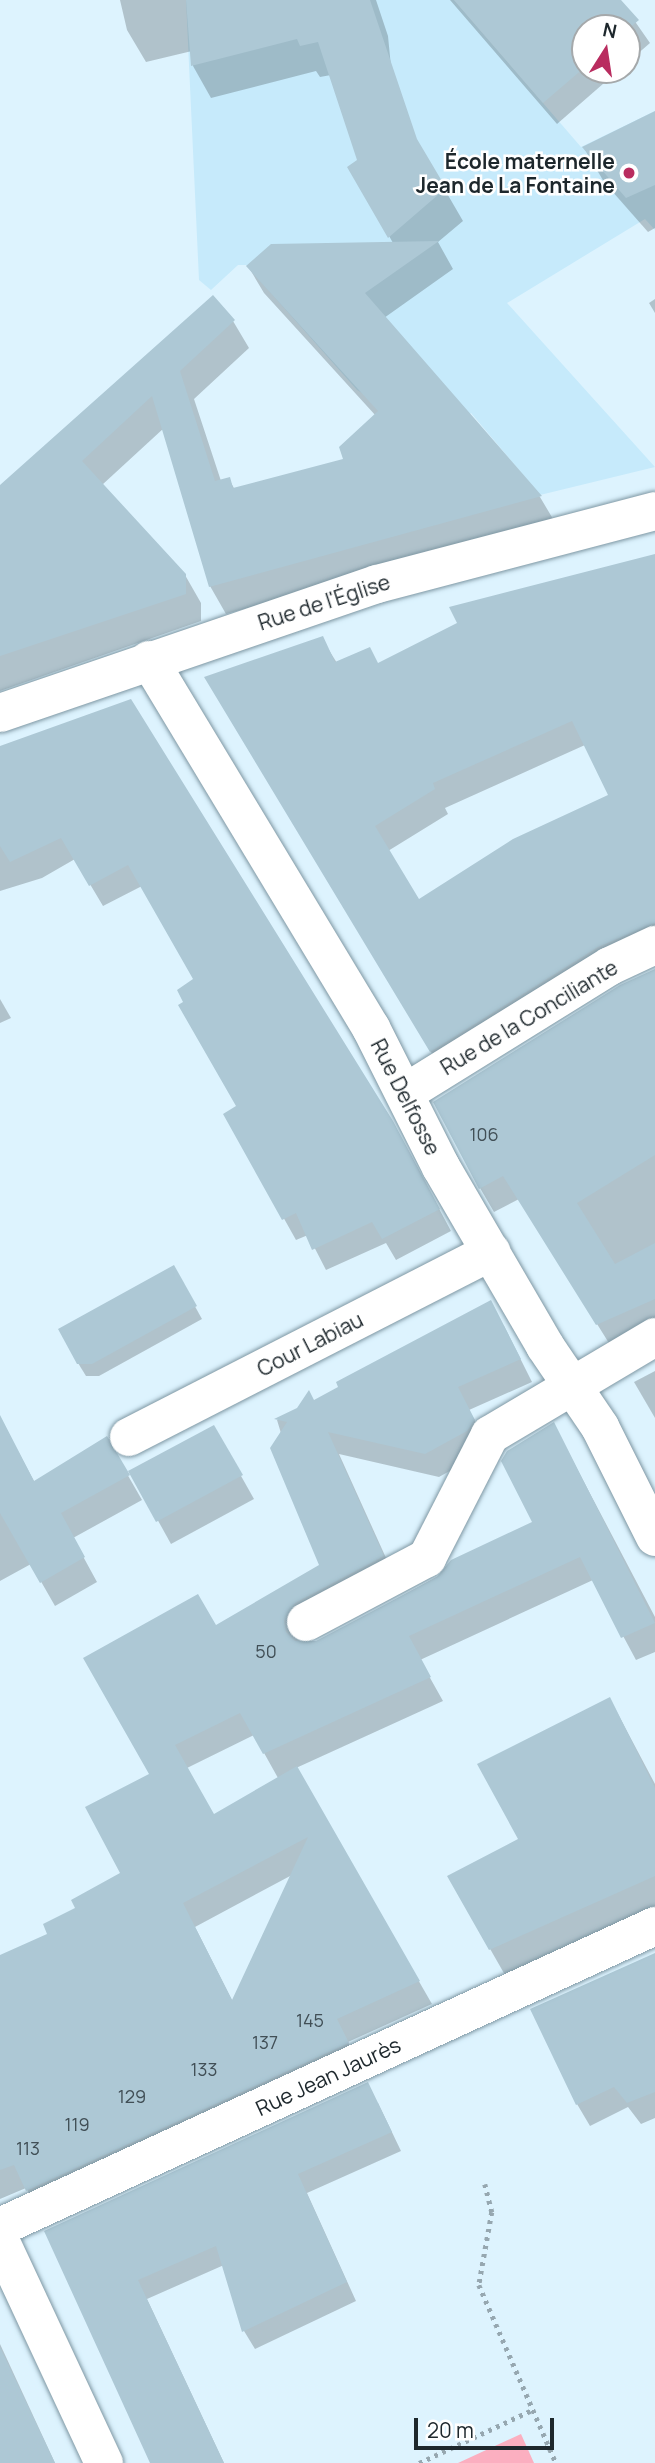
<!DOCTYPE html>
<html>
<head>
<meta charset="utf-8">
<style>
	body { margin:0 }
	#map { position:relative; width:655px; height:2463px; overflow:hidden; background:#ddf3fe; font-family:Manrope,sans-serif }
	div>[style] { position:absolute }
	[style*='--x'] { left:calc(var(--x)*1px); top:calc(var(--y)*1px); width:calc(var(--w)*1px); rotate:calc(var(--a)*1deg) }
	.built>* { inset:0; background:#c6eafb }
	.green>* { inset:0; background:#fbafc0 }
	.shadow>* { inset:0; background:#0003 }
	.building>* { inset:0; background:#adc8d5 }
	.path>* { height:4.5px; margin-top:-2.25px; transform-origin:0; background:repeating-linear-gradient(90deg,#96a7b0 0 3.5px,transparent 0 8.5px) }
	.roads { filter:drop-shadow(0 0 2px #7e97a3) drop-shadow(0 0 2px #7e97a3) }
	.minor>* { height:38px; margin:-19px; padding:0 19px; transform-origin:19px; border-radius:19px; background:#fff }
	.dots>* { width:19px; height:19px; translate:-50% -50%; box-sizing:border-box; border:4px solid #fff; border-radius:50% }
	span { translate:-50% -50%; white-space:nowrap; text-align:center; line-height:1.15; -webkit-text-stroke:5px #fff; paint-order:stroke }
	.number-label { font-size:18px; color:#414f56 }
	.number-label span { -webkit-text-stroke-width:0 }
	.poi-label { font-size:21px; color:#1d272c; font-weight:700 }
	.right { translate:-100% -50%; text-align:right }
	.street-label { font-size:21px; color:#1d272c }
	.north { position:absolute; left:571px; top:14px; width:70px; height:70px; box-sizing:border-box; background:#fff; border:2px solid #a5a9ab; border-radius:50%; rotate:12deg; font-size:19px; font-weight:700; line-height:28px; text-align:center; color:#1d272c }
	.north::after { content:''; display:block; margin:auto; width:24px; height:32px; background:#b92c5f; clip-path:polygon(50% 0,100% 100%,50% 72%,0 100%) }
	.scale { position:absolute; left:414px; top:2418px; width:140px; height:32px; box-sizing:border-box; border:4px solid #1d272c; border-top:0; padding-left:9px; font-size:21px; line-height:24px; white-space:nowrap; color:#1d272c; -webkit-text-stroke:5px #fff; paint-order:stroke }
</style>
</head>
<body>
<div id="map">
	<div class="built">
		<i style="clip-path:polygon(186px 0,454px 0,581px 147px,655px 111px,655px 230px,645px 219px,507px 303px,655px 467px,540px 495px,471px 413px,442px 438px,357px 390px,246px 265px,238px 265px,211px 290px,199px 280px)"></i>
	</div>
	<div class="green">
		<i style="clip-path:polygon(521px 2434px,534px 2463px,458px 2463px)"></i>
	</div>
	<div class="shadow">
		<i style="clip-path:polygon(120px 0,376px 0,388px 36px,399px 148px,420px 147px,463px 221px,438px 242px,453px 269px,384px 318px,540px 497px,556px 524px,226px 614px,210px 586px,164px 428px,102px 485px,185px 575px,201px 603px,201px 621px,0 691px,0 487px,233px 321px,249px 348px,194px 399px,221px 481px,229px 479px,235px 490px,345px 460px,376px 416px,264px 293px,248px 266px,393px 243px,350px 167px,360px 161px,331px 75px,320px 77px,316px 71px,211px 98px,193px 66px,192px 51px,146px 62px,127px 30px)"></i>
		<i style="clip-path:polygon(450px 0,620px 0,650px 43px,627px 63px,627px 28px,585px 28px,585px 70px,619px 70px,557px 124px)"></i>
		<i style="clip-path:polygon(655px 113px,655px 228px,648px 232px,604px 182px,584px 148px)"></i>
		<i style="clip-path:polygon(655px 299px,655px 313px,649px 303px)"></i>
		<i style="clip-path:polygon(evenodd,655px 556px,655px 951px,445px 1075px,220px 702px,322px 639px,337px 663px,378px 665px,655px 556px,585px 745px,610px 796px,419px 901px,388px 851px,448px 814px,445px 808px,585px 745px)"></i>
		<i style="clip-path:polygon(130px 701px,405px 1145px,451px 1231px,396px 1260px,386px 1243px,326px 1270px,308px 1235px,296px 1240px,226px 1115px,239px 1107px,185px 1003px,195px 980px,142px 886px,103px 906px,75px 859px,42px 878px,0 891px,0 748px)"></i>
		<i style="clip-path:polygon(655px 970px,655px 1329px,612px 1348px,519px 1199px,494px 1212px,480px 1188px)"></i>
		<i style="clip-path:polygon(0 999px,11px 1018px,0 1023px)"></i>
		<i style="clip-path:polygon(173px 1267px,202px 1319px,99px 1376px,86px 1376px,78px 1363px)"></i>
		<i style="clip-path:polygon(evenodd,504px 1326px,532px 1382px,469px 1410px,487px 1444px,480px 1454px,439px 1477px,339px 1454px,396px 1580px,308px 1626px,298px 1643px,317px 1643px,534px 1523px,554px 1425px,655px 1617px,655px 1652px,636px 1660px,593px 1580px,420px 1660px,443px 1701px,296px 1768px,432px 2004px,348px 2042px,360px 2066px,41px 2213px,26px 2188px,0 2199px,0 1956px,49px 1935px,123px 1874px,151px 1774px,215px 1628px,321px 1566px,277px 1420px,504px 1326px,254px 1735px,278px 1778px,214px 1816px,187px 1768px,254px 1735px,504px 1326px,292px 1875px,233px 2002px,195px 1927px,292px 1875px)"></i>
		<i style="clip-path:polygon(655px 1371px,655px 1418px,634px 1382px)"></i>
		<i style="clip-path:polygon(0 1418px,35px 1483px,107px 1439px,142px 1500px,73px 1538px,97px 1582px,55px 1606px,31px 1564px,0 1581px)"></i>
		<i style="clip-path:polygon(214px 1428px,254px 1499px,171px 1544px,131px 1472px)"></i>
		<i style="clip-path:polygon(610px 1699px,655px 1784px,655px 1908px,505px 1975px,449px 1877px,520px 1840px)"></i>
		<i style="clip-path:polygon(655px 1954px,655px 2118px,641px 2124px,628px 2107px,590px 2126px,577px 2104px)"></i>
		<i style="clip-path:polygon(378px 2103px,401px 2151px,307px 2193px,356px 2301px,255px 2349px,244px 2331px,224px 2265px,147px 2299px,224px 2463px,152px 2463px,46px 2232px)"></i>
		<i style="clip-path:polygon(0 2344px,55px 2463px,0 2463px)"></i>
	</div>
	<div class="building">
		<i style="clip-path:polygon(186px 0,370px 0,417px 139px,446px 188px,388px 238px,347px 167px,357px 160px,318px 42px,300px 46px,297px 39px,191px 66px)"></i>
		<i style="clip-path:polygon(454px 0,621px 0,639px 20px,627px 30px,585px 28px,585px 67px,543px 103px)"></i>
		<i style="clip-path:polygon(655px 111px,655px 185px,626px 198px,582px 147px)"></i>
		<i style="clip-path:polygon(439px 241px,365px 293px,542px 496px,209px 587px,152px 396px,82px 461px,186px 574px,186px 594px,0 656px,0 485px,213px 295px,235px 320px,180px 371px,215px 481px,230px 477px,233px 488px,343px 459px,339px 447px,378px 411px,246px 266px,271px 244px)"></i>
		<i style="clip-path:polygon(evenodd,655px 554px,655px 923px,598px 947px,430px 1052px,204px 677px,323px 636px,335px 662px,370px 647px,378px 663px,457px 623px,449px 607px,655px 554px,572px 721px,608px 795px,513px 839px,419px 899px,375px 826px,435px 789px,433px 783px,572px 721px)"></i>
		<i style="clip-path:polygon(131px 699px,393px 1121px,440px 1209px,382px 1239px,372px 1222px,312px 1250px,296px 1213px,282px 1220px,223px 1114px,236px 1106px,178px 1005px,183px 1002px,177px 990px,193px 979px,128px 865px,89px 886px,61px 838px,10px 862px,0 846px,0 746px)"></i>
		<i style="clip-path:polygon(655px 969px,655px 1155px,577px 1203px,615px 1264px,655px 1243px,655px 1299px,596px 1325px,503px 1176px,479px 1189px,433px 1102px,620px 985px)"></i>
		<i style="clip-path:polygon(174px 1265px,197px 1306px,92px 1364px,77px 1364px,58px 1329px)"></i>
		<i style="clip-path:polygon(evenodd,491px 1300px,521px 1359px,458px 1387px,475px 1420px,467px 1431px,425px 1454px,328px 1432px,384px 1556px,295px 1603px,284px 1621px,286px 1632px,295px 1641px,316px 1641px,437px 1577px,451px 1560px,532px 1522px,501px 1461px,507px 1451px,554px 1422px,655px 1623px,621px 1638px,580px 1557px,409px 1636px,431px 1677px,263px 1754px,240px 1713px,175px 1745px,214px 1814px,297px 1766px,420px 1981px,337px 2019px,349px 2043px,26px 2191px,14px 2165px,0 2170px,0 1955px,47px 1934px,43px 1924px,75px 1908px,71px 1900px,120px 1873px,85px 1807px,149px 1774px,83px 1658px,198px 1594px,216px 1625px,319px 1565px,270px 1448px,287px 1422px,274px 1419px,297px 1408px,309px 1390px,314px 1400px,338px 1387px,336px 1382px,491px 1300px,308px 1837px,232px 2000px,183px 1903px,308px 1837px)"></i>
		<i style="clip-path:polygon(0 1415px,34px 1481px,107px 1436px,130px 1475px,61px 1513px,85px 1557px,40px 1583px,0 1513px)"></i>
		<i style="clip-path:polygon(214px 1425px,243px 1475px,156px 1522px,128px 1471px)"></i>
		<i style="clip-path:polygon(610px 1697px,655px 1788px,655px 1876px,489px 1950px,447px 1876px,518px 1839px,477px 1764px)"></i>
		<i style="clip-path:polygon(655px 1953px,655px 2092px,627px 2103px,614px 2087px,576px 2105px,530px 2009px)"></i>
		<i style="clip-path:polygon(368px 2082px,392px 2132px,298px 2174px,347px 2282px,242px 2332px,216px 2246px,138px 2280px,224px 2463px,150px 2463px,44px 2231px)"></i>
		<i style="clip-path:polygon(0 2347px,55px 2463px,0 2463px)"></i>
	</div>
	<div class="path">
		<i style="--x:485;--y:2184;--w:29;--a:76"></i>
		<i style="--x:492;--y:2212;--w:74;--a:100.1"></i>
		<i style="--x:479;--y:2285;--w:194;--a:66.6"></i>
		<i style="--x:419;--y:2463;--w:125;--a:-25.1"></i>
	</div>
	<div class="roads">
		<div class="minor">
			<i style="--x:149;--y:660;--w:430;--a:58.9"></i>
			<i style="--x:371;--y:1028;--w:156;--a:63.3"></i>
			<i style="--x:441;--y:1167;--w:207;--a:59.8"></i>
			<i style="--x:545;--y:1346;--w:98;--a:55.8"></i>
			<i style="--x:600;--y:1427;--w:123;--a:63.4"></i>
			<i style="--x:0;--y:713;--w:398;--a:-18.9"></i>
			<i style="--x:377;--y:584;--w:287;--a:-14.7"></i>
			<i style="--x:405;--y:1093;--w:241;--a:-31.8"></i>
			<i style="--x:610;--y:966;--w:50;--a:-25"></i>
			<i style="--x:129;--y:1437;--w:407;--a:-27.1"></i>
			<i style="--x:306;--y:1622;--w:137;--a:-27.9"></i>
			<i style="--x:427;--y:1558;--w:138;--a:-62.9"></i>
			<i style="--x:490;--y:1435;--w:192;--a:-30.7"></i>
			<i style="--x:0;--y:2227;--w:721;--a:-24.68"></i>
			<i style="--x:0;--y:2240;--w:246;--a:65"></i>
		</div>
	</div>
	<div class="dots">
		<i style="left:629px;top:173px;background:#b92c5f"></i>
	</div>
	<div class="number-label">
		<span style="left:484px;top:1134px">106</span>
		<span style="left:266px;top:1651px">50</span>
		<span style="left:310px;top:2020px">145</span>
		<span style="left:265px;top:2042px">137</span>
		<span style="left:204px;top:2069px">133</span>
		<span style="left:132px;top:2096px">129</span>
		<span style="left:77px;top:2124px">119</span>
		<span style="left:28px;top:2148px">113</span>
	</div>
	<div class="poi-label">
		<span class="right" style="left:615px;top:173px">École maternelle<br>Jean de La Fontaine</span>
	</div>
	<div class="street-label">
		<span style="left:324px;top:602px;rotate:-18deg">Rue de l'Église</span>
		<span style="left:529px;top:1017px;rotate:-31deg">Rue de la Conciliante</span>
		<span style="left:406px;top:1097px;rotate:63deg">Rue Delfosse</span>
		<span style="left:310px;top:1344px;rotate:-27deg">Cour Labiau</span>
		<span style="left:328px;top:2076px;rotate:-25deg">Rue Jean Jaurès</span>
	</div>
	<div class="north">N</div>
	<div class="scale">20 m</div>
</div>
</body>
</html>
